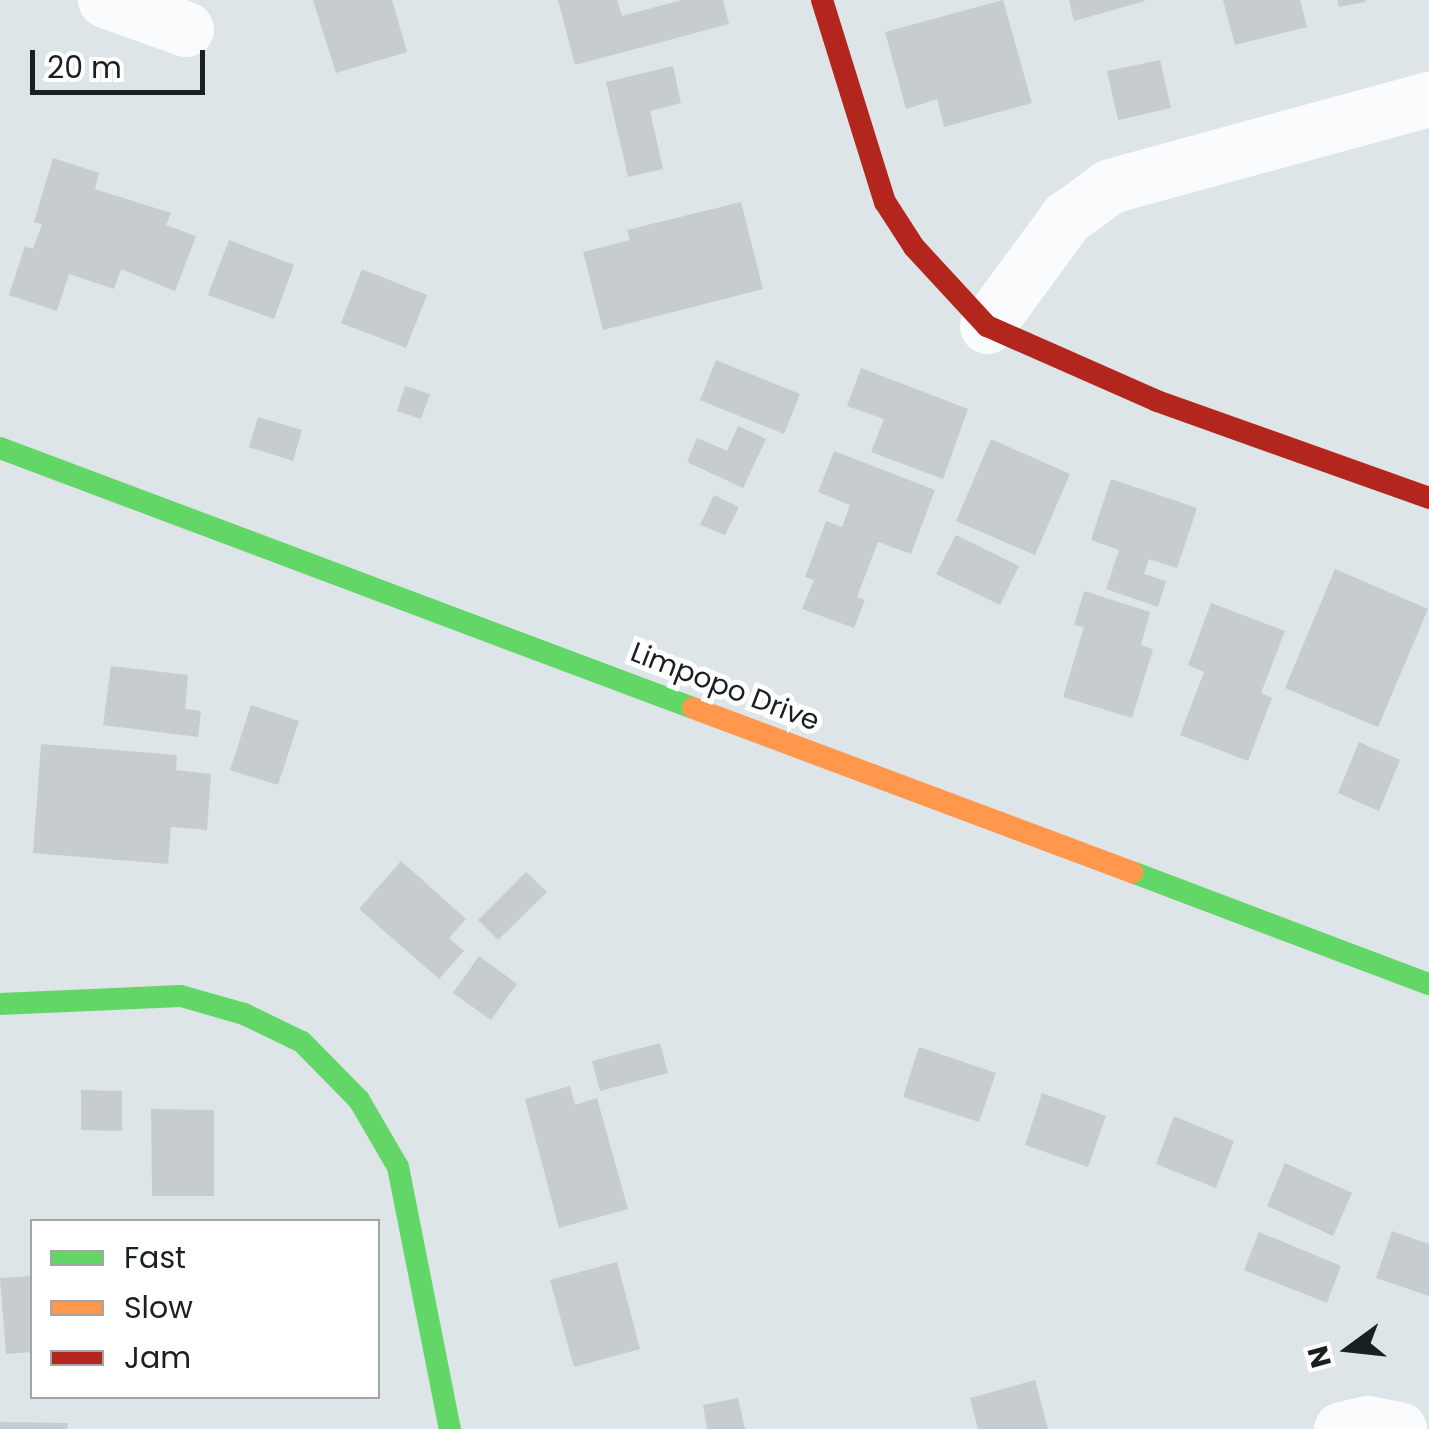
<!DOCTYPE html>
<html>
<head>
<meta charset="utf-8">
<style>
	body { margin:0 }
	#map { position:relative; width:1429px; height:1429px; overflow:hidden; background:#dee5e8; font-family:Poppins,sans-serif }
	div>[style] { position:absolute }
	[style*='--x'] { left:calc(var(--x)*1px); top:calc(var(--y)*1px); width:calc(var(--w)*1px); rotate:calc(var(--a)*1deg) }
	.building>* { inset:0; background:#c6cccf }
	.street>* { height:55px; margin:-27.5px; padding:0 27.5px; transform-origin:27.5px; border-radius:27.5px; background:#fafbfc }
	.fast>* { height:22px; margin:-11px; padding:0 11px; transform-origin:11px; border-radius:11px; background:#63d668 }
	.slow>* { height:22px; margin:-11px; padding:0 11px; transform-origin:11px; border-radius:11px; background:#ff974d }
	.jam>* { height:22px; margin:-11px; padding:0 11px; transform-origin:11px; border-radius:11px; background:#b3261e }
	span { translate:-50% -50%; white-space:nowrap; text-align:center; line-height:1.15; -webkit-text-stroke:10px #fff; paint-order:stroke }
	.street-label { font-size:28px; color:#1a1f21 }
	.legend { position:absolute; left:30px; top:1219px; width:350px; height:180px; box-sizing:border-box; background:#fff; border:2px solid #a3a5a6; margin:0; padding:12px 18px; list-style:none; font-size:30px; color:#1a1f21 }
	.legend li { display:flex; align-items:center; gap:20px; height:50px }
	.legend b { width:50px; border:2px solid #a3a5a6 }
	.north { position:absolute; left:1299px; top:1299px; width:100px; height:100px; -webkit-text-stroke:8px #fff; paint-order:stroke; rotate:255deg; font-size:28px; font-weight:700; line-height:40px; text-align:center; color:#1a1f21 }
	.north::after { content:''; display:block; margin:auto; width:35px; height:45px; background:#1a1f21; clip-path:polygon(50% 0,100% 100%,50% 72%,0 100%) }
	.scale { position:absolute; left:30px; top:50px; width:175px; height:45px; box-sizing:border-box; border:5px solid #1a1f21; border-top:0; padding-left:12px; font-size:30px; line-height:35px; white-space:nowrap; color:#1a1f21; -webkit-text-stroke:8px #fff; paint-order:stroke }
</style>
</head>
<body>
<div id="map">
	<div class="building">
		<i style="clip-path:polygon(313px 0,392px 0,407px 52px,336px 73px)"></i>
		<i style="clip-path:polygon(558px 0,617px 0,622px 16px,682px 0,723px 0,729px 24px,575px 65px)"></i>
		<i style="clip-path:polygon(1003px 0,1032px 103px,944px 127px,937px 99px,906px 109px,885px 32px)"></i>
		<i style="clip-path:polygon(1069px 0,1145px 0,1145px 1px,1074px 21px)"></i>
		<i style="clip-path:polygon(1223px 0,1300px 0,1307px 27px,1235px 45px)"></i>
		<i style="clip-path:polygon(1337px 0,1365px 0,1365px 2px,1339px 7px)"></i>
		<i style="clip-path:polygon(1160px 60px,1171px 108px,1118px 120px,1107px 71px)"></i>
		<i style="clip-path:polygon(673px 66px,681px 103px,650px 111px,663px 169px,628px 177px,606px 82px)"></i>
		<i style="clip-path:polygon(53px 158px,99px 173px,95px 189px,171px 213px,166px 225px,196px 236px,175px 291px,121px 269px,114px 289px,69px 274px,57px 311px,9px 295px,25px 246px,33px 249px,42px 224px,34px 222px)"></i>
		<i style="clip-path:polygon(741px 202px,763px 289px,603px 330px,583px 252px,630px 240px,627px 230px)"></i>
		<i style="clip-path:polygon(229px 240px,294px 265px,274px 319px,208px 295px)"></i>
		<i style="clip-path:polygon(362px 269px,427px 295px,406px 348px,341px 323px)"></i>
		<i style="clip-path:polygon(716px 360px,800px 394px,784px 434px,700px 400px)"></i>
		<i style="clip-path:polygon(861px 368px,968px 409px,943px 479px,871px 452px,884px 419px,847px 406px)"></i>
		<i style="clip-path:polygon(405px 386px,430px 394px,421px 419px,397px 411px)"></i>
		<i style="clip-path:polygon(258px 417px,302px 430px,293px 461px,249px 447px)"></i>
		<i style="clip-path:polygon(738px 426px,766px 439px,743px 488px,687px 462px,697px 438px,727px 451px)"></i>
		<i style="clip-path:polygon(991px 439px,1070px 474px,1035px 555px,956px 521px)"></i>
		<i style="clip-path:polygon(834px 451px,935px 490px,911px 554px,878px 542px,857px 597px,865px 600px,854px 628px,802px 609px,814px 580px,805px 577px,826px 521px,842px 527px,850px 505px,818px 492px)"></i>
		<i style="clip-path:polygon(1111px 479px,1197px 508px,1177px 568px,1149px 559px,1144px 574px,1166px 581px,1158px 607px,1106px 589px,1119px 550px,1091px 540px)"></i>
		<i style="clip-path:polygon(714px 495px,739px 507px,725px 535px,700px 525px)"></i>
		<i style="clip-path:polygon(956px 535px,1019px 566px,1000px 605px,936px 574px)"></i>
		<i style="clip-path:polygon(1335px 569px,1428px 609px,1378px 727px,1285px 688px)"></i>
		<i style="clip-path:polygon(1084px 591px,1150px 612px,1141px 645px,1153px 649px,1132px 718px,1063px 697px,1084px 627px,1074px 625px)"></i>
		<i style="clip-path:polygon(1211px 603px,1285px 631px,1261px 693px,1272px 698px,1248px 761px,1180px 735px,1204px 672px,1188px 665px)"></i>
		<i style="clip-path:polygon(111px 666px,188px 675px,185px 709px,201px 711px,198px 737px,103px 725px)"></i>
		<i style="clip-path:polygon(251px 705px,299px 721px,278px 785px,230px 770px)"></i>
		<i style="clip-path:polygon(1359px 742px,1400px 760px,1379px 811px,1338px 793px)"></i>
		<i style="clip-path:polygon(41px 744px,177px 755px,176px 770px,211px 774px,207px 830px,171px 827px,168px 864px,33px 853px)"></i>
		<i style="clip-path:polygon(401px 861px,466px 919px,449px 938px,464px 951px,439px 979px,359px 909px)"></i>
		<i style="clip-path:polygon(526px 872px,547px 892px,498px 940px,478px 920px)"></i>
		<i style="clip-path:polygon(479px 956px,517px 984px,491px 1020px,453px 993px)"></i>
		<i style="clip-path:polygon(660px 1043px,668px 1073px,600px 1091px,592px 1061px)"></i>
		<i style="clip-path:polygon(919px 1047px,996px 1073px,979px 1122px,903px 1097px)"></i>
		<i style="clip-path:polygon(570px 1086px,575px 1105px,597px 1098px,628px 1209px,559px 1228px,525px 1099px)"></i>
		<i style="clip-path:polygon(81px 1090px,122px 1091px,122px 1131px,81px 1130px)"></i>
		<i style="clip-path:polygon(1042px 1093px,1106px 1116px,1088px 1167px,1025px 1145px)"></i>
		<i style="clip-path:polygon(151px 1109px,214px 1110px,214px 1196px,152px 1196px)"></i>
		<i style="clip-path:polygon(1174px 1116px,1234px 1141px,1216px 1188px,1156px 1164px)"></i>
		<i style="clip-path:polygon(1285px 1163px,1352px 1193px,1333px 1236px,1267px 1206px)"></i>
		<i style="clip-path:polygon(1392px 1231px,1429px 1244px,1429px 1296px,1376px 1278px)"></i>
		<i style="clip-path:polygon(1259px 1232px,1341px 1266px,1327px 1303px,1244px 1270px)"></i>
		<i style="clip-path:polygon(617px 1262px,640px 1349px,574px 1367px,550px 1280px)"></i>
		<i style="clip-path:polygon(32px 1276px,32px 1352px,6px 1354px,0 1278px)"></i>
		<i style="clip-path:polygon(1035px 1380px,1048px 1429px,978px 1429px,970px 1398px)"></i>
		<i style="clip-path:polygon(738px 1398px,745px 1429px,707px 1429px,703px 1405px)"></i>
		<i style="clip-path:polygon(0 1422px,68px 1423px,67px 1429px,0 1429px)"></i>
	</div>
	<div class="street">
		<i style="--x:105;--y:0;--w:86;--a:19.7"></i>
		<i style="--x:987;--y:326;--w:134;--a:-53.8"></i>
		<i style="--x:1066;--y:218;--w:54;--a:-36"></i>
		<i style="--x:1110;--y:186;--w:331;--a:-15.3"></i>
		<i style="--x:1341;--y:1429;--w:27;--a:-13"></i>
		<i style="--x:1367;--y:1423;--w:33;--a:11"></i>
	</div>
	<div class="fast">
		<i style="--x:0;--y:448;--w:740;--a:20.57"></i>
		<i style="--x:1132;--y:872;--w:317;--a:20.7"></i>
		<i style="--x:0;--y:1004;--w:181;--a:-2.5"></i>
		<i style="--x:181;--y:996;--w:66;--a:15.9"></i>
		<i style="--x:244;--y:1014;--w:64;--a:25.8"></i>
		<i style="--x:302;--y:1042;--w:81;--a:45.5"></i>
		<i style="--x:359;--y:1100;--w:78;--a:59.8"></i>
		<i style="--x:398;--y:1167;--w:267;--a:78.8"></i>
	</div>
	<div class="slow">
		<i style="--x:693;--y:708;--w:469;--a:20.5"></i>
	</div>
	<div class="jam">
		<i style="--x:822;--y:0;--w:212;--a:72.7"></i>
		<i style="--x:885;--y:202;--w:54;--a:57.2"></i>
		<i style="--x:914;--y:247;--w:108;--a:47.3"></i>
		<i style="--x:987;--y:326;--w:186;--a:23.8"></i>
		<i style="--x:1157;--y:401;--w:289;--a:19.6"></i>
	</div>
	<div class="street-label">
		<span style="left:725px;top:687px;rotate:21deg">Limpopo Drive</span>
	</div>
	<ul class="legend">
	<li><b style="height:12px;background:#63d668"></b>Fast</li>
	<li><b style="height:12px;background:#ff974d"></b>Slow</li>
	<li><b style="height:12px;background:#b3261e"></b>Jam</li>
	</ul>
	<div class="north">N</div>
	<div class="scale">20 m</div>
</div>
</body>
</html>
